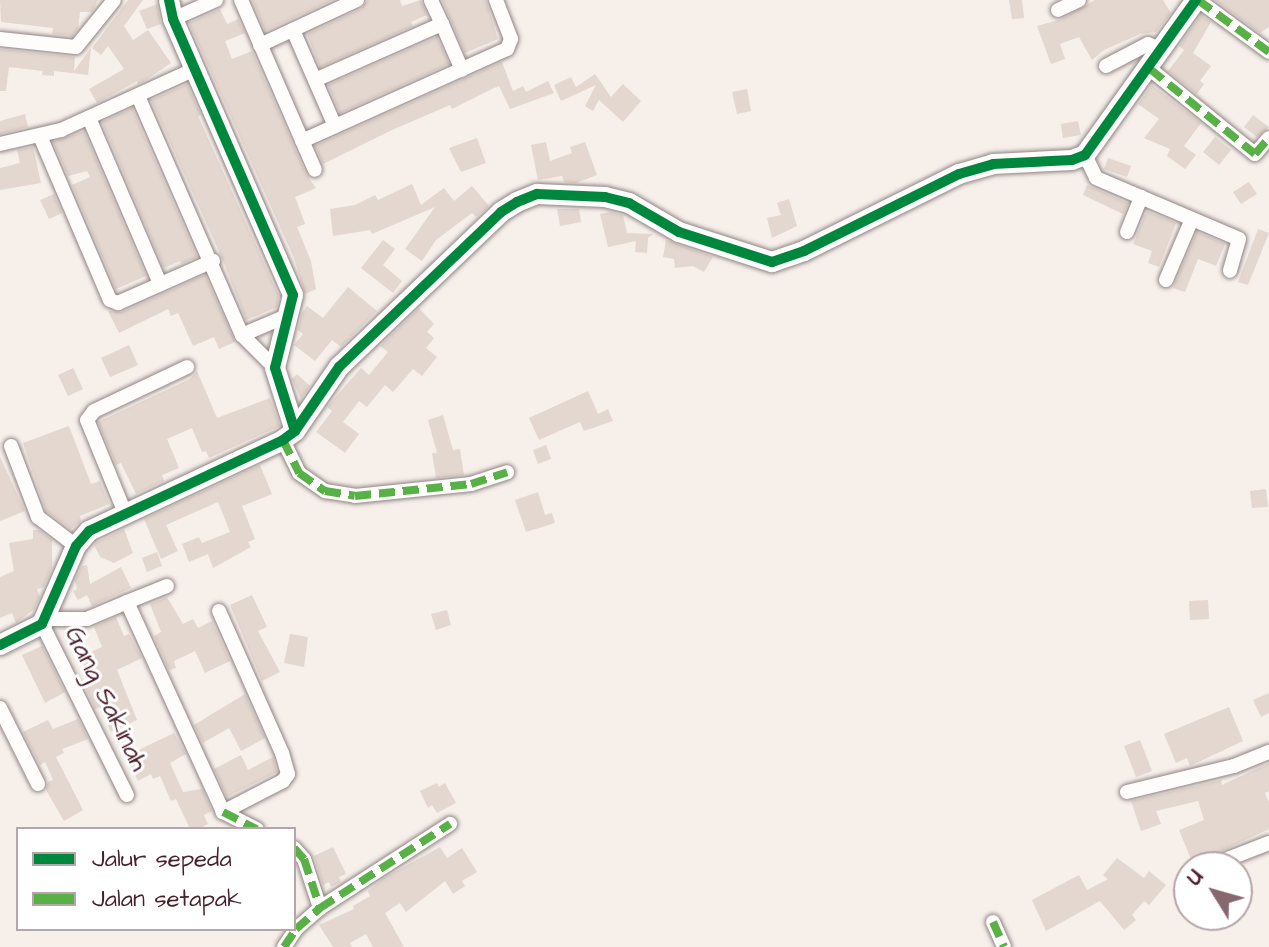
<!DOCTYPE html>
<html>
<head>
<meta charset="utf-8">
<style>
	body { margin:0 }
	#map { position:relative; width:1269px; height:947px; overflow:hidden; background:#f6efea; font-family:"Architects Daughter",sans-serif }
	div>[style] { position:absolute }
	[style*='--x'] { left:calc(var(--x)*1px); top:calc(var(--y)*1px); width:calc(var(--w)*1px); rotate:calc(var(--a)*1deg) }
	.building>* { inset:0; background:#e4d7cf }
	.roads { filter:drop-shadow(0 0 2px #908484) drop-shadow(0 0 2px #908484) }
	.street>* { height:14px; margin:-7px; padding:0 7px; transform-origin:7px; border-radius:7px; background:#fefdfc }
	.secondary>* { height:20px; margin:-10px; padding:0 10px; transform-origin:10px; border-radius:10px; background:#fefdfc }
	.quiet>* { height:8px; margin-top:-4px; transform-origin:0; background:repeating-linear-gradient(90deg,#57b146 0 16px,transparent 0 24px) }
	.cycleway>* { height:10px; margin:-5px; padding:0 5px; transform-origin:5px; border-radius:5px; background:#00873e }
	span { translate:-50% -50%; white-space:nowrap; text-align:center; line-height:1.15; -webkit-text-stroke:6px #fff; paint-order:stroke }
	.street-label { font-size:26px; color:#4a1f2b }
	.legend { position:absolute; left:16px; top:827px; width:280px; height:104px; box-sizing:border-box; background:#fff; border:2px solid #b7a5aa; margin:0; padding:10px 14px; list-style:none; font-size:24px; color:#4a1f2b }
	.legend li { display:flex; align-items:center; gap:16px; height:40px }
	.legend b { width:40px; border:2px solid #b7a5aa }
	.north { position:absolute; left:1173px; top:851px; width:80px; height:80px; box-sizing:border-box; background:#fff; border:2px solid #b7a5aa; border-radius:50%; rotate:307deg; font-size:22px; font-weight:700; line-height:32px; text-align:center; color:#4a1f2b }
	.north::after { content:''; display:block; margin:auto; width:28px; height:36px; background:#86686e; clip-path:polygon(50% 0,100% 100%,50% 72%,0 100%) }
</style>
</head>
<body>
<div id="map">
	<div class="building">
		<i style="clip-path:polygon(0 0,98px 0,92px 12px,80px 12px,78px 29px,72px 36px,52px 34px,53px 28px,1px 22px)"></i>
		<i style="clip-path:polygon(128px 0,143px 0,124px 26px,133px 40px,148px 30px,171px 63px,143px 82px,138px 84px,137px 81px,97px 103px,89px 89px,124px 69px,108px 46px,101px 55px,92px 48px)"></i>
		<i style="clip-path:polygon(252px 0,333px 0,265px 31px)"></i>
		<i style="clip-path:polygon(367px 0,400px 0,402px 6px,421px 0,427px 15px,411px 22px,413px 26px,320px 67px,307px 34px,361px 9px)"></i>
		<i style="clip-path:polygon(442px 0,486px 0,498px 39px,465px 53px)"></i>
		<i style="clip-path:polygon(1009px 0,1022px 0,1024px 18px,1012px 19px)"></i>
		<i style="clip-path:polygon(1095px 0,1163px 0,1171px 13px,1156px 32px,1140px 34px,1104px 50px,1092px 60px,1079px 37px,1060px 44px,1065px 59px,1051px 64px,1037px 26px,1062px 19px)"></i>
		<i style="clip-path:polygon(1215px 0,1269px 0,1269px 27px,1260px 33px)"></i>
		<i style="clip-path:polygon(157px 4px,161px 24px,147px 29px,139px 11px)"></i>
		<i style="clip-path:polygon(220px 9px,227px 24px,238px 19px,245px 33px,225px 41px,232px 59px,252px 51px,306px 174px,316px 188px,295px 197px,305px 224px,297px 227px,311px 261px,316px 289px,305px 294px,294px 258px,189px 23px)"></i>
		<i style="clip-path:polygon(1201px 15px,1211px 22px,1193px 53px,1211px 66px,1200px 81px,1204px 84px,1197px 94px,1168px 71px,1184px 50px,1179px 46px)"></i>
		<i style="clip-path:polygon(437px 37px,449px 64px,340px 113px,328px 85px)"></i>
		<i style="clip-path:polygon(91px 48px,88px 75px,54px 71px,54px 76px,42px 75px,43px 71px,9px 67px,6px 91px,0 91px,0 49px,75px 57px,74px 71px)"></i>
		<i style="clip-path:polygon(502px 62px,513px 91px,523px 86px,526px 92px,548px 81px,554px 93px,510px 109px,499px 86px,494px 88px,452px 109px,450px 105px,392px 130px,323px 164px,315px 146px)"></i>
		<i style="clip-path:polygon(595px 74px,611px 97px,623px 84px,641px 101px,623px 122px,599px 100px,593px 111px,585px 106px,596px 85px,561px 101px,554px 85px,571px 77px,576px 87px)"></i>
		<i style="clip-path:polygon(187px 84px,201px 115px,198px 116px,279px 296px,277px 307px,246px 320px,222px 258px,151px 100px)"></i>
		<i style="clip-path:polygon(1152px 85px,1201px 123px,1184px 146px,1196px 155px,1185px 169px,1167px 156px,1170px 149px,1144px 138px,1159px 119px,1138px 104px)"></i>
		<i style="clip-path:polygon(747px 89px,751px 111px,737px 114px,732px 92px)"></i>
		<i style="clip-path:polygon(132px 108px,197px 257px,181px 264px,180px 261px,164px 268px,102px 122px)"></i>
		<i style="clip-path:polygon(25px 114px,28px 127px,0 134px,0 121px)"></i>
		<i style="clip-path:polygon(1253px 115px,1269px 127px,1257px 137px,1244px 127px)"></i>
		<i style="clip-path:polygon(1078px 121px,1081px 135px,1063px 138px,1061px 124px)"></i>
		<i style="clip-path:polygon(84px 131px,146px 276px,116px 289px,72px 185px,90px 177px,87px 171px,68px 176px,53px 142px)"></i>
		<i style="clip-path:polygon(1215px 137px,1231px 150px,1219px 165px,1203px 152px)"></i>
		<i style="clip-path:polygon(477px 138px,486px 163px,461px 172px,449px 148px)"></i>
		<i style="clip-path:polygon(546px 142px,550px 161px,572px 153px,570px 147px,585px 142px,597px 175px,576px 183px,564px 182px,562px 176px,538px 180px,531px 145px)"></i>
		<i style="clip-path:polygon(33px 147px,41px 183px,0 190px,0 168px,20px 163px,17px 150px)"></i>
		<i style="clip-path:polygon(1108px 158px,1131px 166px,1127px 177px,1104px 169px)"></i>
		<i style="clip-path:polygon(1249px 182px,1257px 194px,1241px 204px,1233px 192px)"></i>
		<i style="clip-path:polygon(412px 184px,421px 205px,444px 188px,454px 201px,472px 186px,489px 206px,476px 217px,472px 213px,436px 240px,422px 261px,405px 249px,435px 207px,372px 234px,370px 230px,333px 236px,330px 209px,355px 205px,375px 195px,378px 200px)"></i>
		<i style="clip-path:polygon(1087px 185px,1128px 203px,1123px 214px,1083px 195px)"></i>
		<i style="clip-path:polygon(54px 194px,62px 213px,49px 219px,40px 200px)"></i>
		<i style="clip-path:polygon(789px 199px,797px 226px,772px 238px,767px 218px,781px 215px,777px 203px)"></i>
		<i style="clip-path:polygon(557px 209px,579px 209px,581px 222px,560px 226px)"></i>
		<i style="clip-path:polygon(1147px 211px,1176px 223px,1159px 267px,1148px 263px,1152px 251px,1133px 244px)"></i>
		<i style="clip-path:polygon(611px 212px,623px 215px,627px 233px,653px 234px,648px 238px,647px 253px,635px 252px,636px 241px,608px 247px,600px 214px)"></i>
		<i style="clip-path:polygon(1258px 229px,1269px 233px,1248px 285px,1238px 282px)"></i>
		<i style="clip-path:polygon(1197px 232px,1225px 244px,1216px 266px,1198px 259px,1185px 292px,1173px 288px)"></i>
		<i style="clip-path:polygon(383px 240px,395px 249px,383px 265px,402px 281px,393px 293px,361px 268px)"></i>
		<i style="clip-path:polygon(666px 240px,713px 257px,704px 272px,693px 266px,675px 268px,674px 259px,663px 257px)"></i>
		<i style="clip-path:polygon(205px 275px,235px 342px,219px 349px,214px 337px,193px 346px,178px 313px,171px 316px,168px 309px,119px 333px,108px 311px,122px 312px)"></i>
		<i style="clip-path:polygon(348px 287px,377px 311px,341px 347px,332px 340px,315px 361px,294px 345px,303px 334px,298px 330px,302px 313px,307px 306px,323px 318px)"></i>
		<i style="clip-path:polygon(419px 308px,434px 324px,427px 332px,434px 338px,426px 348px,437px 357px,422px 376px,413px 369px,393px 392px,385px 385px,367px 407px,359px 401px,343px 422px,359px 434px,345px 453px,316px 432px,332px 411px,327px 407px,361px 368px,369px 375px,388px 352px,380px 346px)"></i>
		<i style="clip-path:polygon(129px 345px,138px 365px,110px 377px,101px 358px)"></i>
		<i style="clip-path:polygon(73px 368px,83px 389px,68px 396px,58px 375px)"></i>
		<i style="clip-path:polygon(197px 371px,217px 418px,270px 398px,280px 426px,209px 458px,206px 451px,202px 452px,192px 428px,167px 439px,179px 468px,162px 475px,164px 481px,136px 494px,121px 463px,116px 465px,98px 422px,190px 379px)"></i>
		<i style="clip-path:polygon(297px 374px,310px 386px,301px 399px,292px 379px)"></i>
		<i style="clip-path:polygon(588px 391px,598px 414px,608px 409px,613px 421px,584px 431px,580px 422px,539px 440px,529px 418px)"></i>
		<i style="clip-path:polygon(443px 415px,453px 450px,460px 449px,464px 475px,436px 478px,432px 453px,437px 453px,428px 420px)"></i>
		<i style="clip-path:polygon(69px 426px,91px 484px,100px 481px,109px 504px,80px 516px,81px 521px,71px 529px,46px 511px,23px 443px)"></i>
		<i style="clip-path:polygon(546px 445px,551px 459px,538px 464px,533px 450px)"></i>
		<i style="clip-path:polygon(0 457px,25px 511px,0 521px)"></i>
		<i style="clip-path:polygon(260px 465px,272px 494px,242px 506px,255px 539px,248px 542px,251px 547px,213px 568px,208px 554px,189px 562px,182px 544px,199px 537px,202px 543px,230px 532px,218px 502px,166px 525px,178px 551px,161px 559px,144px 519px)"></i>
		<i style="clip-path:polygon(1266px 489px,1268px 507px,1252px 508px,1250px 491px)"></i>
		<i style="clip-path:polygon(538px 492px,545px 515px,552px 513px,555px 523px,526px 532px,515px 500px)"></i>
		<i style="clip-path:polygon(124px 529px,133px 553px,114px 563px,100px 557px,94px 545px,97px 542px)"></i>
		<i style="clip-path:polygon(33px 530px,39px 530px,52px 540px,52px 568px,44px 587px,37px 589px,40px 597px,34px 609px,16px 623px,12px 613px,0 618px,0 577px,14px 571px,9px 543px,33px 539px)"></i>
		<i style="clip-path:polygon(157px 552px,162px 566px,147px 572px,142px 558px)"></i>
		<i style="clip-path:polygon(87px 565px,90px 584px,121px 567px,131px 588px,92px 606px,87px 595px,78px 600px,73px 591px,77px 589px,75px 580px,82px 566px)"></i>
		<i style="clip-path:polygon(252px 595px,267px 627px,258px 631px,280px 672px,262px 681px,230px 605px)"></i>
		<i style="clip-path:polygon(167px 597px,183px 624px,193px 619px,198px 628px,212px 621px,230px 661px,205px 673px,195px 651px,174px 661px,176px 668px,169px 670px,154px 636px,161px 632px,150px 604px)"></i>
		<i style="clip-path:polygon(1208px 600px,1209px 619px,1190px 620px,1189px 601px)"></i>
		<i style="clip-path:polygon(447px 610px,451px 625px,436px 630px,431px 614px)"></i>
		<i style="clip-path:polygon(116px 617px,124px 636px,129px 634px,142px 658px,117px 670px,137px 720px,111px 732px,100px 707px,95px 709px,88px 693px,83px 681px,90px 678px,80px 657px,102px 647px,94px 627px)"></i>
		<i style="clip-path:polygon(290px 634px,308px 637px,304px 667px,284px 663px)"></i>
		<i style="clip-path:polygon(42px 646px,65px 692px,45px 703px,22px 655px)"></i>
		<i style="clip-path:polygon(1269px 693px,1269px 713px,1261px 717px,1253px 700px)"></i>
		<i style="clip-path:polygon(245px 694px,265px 738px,241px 751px,229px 728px,203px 743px,194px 725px)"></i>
		<i style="clip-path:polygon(1229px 707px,1243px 741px,1190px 766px,1187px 758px,1176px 763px,1164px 734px)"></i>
		<i style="clip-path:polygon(78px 719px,88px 739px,62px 749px,64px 753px,56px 757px,83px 810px,64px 821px,46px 790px,48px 782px,53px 780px,45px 762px,40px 765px,23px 732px,48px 720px,53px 729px)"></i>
		<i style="clip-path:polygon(174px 733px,186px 754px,170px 763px,183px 792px,202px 789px,212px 811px,204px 815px,208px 824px,198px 829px,190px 829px,176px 799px,171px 801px,160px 776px,153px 779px,151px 774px,138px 781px,126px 756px)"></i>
		<i style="clip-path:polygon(1140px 740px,1152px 771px,1136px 777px,1124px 746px)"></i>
		<i style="clip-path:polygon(241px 755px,248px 770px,273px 757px,277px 772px,227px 797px,214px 769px)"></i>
		<i style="clip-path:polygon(1269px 763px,1269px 791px,1265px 793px,1269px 802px,1269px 829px,1193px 864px,1179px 830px,1204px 820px,1198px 801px,1156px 811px,1161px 824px,1141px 831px,1131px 801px,1221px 780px,1222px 785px)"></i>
		<i style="clip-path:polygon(437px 783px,439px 787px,445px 783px,456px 803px,437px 813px,432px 805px,428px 808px,420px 791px)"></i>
		<i style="clip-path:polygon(333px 847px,346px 874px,339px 877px,341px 882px,331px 887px,329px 882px,323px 885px,314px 856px)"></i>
		<i style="clip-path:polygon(440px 847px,447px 858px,462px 848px,477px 872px,462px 881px,465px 886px,453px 894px,445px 881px,406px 912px,400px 903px,385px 913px,404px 947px,373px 947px,366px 934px,350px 943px,352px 947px,333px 947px,319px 925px,354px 909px,353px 906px,370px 896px,368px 891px,384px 878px)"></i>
		<i style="clip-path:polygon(1117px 858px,1144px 878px,1149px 871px,1166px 885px,1149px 905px,1144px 901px,1132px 915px,1136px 920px,1124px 930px,1100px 901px,1046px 931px,1032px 900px,1079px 875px,1087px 890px,1108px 879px,1103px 875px)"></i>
	</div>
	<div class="roads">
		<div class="street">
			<i style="--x:241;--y:0;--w:185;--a:66.5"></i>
			<i style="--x:1198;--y:0;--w:88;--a:36.2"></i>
			<i style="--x:1058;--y:10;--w:23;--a:-25"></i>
			<i style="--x:173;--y:19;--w:47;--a:-23.8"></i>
			<i style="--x:442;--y:24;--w:50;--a:66.5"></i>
			<i style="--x:293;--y:30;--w:105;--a:66.4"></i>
			<i style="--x:0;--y:39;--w:76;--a:6"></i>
			<i style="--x:76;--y:47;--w:60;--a:-51"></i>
			<i style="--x:260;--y:45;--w:107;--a:-24.9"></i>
			<i style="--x:1106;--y:66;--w:47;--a:-27.6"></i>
			<i style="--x:1148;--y:44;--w:15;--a:23"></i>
			<i style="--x:1150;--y:69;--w:135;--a:39"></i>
			<i style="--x:1255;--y:154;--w:21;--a:-49"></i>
			<i style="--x:315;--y:80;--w:139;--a:-23.8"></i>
			<i style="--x:442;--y:24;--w:26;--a:-115"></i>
			<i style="--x:138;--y:96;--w:261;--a:66.5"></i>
			<i style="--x:242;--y:335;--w:47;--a:45"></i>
			<i style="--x:89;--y:118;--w:181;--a:66.8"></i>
			<i style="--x:40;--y:136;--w:178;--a:66.9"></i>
			<i style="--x:110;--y:300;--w:9;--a:21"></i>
			<i style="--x:118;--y:303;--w:104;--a:-23.9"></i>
			<i style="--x:302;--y:141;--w:225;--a:-24.2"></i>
			<i style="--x:507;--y:49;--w:11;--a:-68"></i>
			<i style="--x:511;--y:39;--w:42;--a:-111"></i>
			<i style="--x:0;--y:144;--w:63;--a:-12.9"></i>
			<i style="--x:61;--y:130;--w:147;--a:-24.5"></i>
			<i style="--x:1085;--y:155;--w:25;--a:64"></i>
			<i style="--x:1096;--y:178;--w:155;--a:23.1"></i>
			<i style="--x:1239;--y:239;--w:33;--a:106"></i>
			<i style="--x:1127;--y:232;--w:38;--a:-68"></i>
			<i style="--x:1166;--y:280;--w:66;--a:-66.9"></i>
			<i style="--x:242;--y:335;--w:53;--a:-23.2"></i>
			<i style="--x:283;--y:440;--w:37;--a:64"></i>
			<i style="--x:299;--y:473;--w:32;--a:35"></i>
			<i style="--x:325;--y:491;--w:30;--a:9"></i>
			<i style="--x:355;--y:496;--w:117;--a:-5.9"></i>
			<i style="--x:471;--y:484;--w:38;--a:-18"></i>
			<i style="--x:11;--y:446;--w:76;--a:69.2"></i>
			<i style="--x:38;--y:517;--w:48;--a:37.3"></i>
			<i style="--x:125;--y:513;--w:100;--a:-112.2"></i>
			<i style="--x:87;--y:420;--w:11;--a:-52"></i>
			<i style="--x:94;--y:411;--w:103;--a:-25.3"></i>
			<i style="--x:127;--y:602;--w:43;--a:-21.8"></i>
			<i style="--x:219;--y:611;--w:155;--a:66.1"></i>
			<i style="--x:282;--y:753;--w:22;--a:74"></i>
			<i style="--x:288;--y:774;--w:9;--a:126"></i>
			<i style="--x:283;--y:781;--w:68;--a:152.7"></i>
			<i style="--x:45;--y:619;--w:42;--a:0"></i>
			<i style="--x:87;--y:619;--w:43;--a:-23"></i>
			<i style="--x:127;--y:602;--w:231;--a:65.4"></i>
			<i style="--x:223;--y:812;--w:38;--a:27"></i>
			<i style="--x:42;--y:624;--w:191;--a:63.6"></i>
			<i style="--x:0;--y:708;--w:85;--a:63.4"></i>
			<i style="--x:1127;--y:792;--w:110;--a:-13.7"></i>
			<i style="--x:1234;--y:766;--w:38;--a:-22"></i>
			<i style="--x:294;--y:848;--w:15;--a:48"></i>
			<i style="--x:304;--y:859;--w:52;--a:71.9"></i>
			<i style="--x:320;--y:908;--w:155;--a:-32.9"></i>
			<i style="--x:1207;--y:867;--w:66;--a:-21.2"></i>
			<i style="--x:993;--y:922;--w:27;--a:66"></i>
			<i style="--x:284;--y:947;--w:22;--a:-56"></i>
			<i style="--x:296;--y:929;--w:32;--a:-41"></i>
		</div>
		<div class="secondary">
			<i style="--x:169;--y:0;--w:19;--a:78"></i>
			<i style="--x:173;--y:19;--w:301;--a:66.5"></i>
			<i style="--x:293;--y:295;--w:75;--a:103.9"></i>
			<i style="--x:275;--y:368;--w:66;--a:72.4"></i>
			<i style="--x:0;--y:645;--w:47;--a:-26.6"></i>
			<i style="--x:42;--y:624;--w:85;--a:-66.4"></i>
			<i style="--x:76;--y:546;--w:20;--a:-49"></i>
			<i style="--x:89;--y:531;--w:214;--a:-25.1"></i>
			<i style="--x:283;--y:440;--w:15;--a:-37"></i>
			<i style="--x:295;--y:431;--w:78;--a:-55.5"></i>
			<i style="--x:339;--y:367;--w:224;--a:-43.7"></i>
			<i style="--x:501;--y:212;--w:19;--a:-32"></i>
			<i style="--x:517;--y:202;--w:22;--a:-22"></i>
			<i style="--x:537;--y:194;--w:68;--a:2.5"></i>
			<i style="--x:605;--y:197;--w:25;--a:14"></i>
			<i style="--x:629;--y:203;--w:58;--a:30.1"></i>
			<i style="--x:679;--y:232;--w:98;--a:17.9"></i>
			<i style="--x:772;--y:262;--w:34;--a:-19"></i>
			<i style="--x:804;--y:251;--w:173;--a:-26.4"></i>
			<i style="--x:959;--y:174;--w:35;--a:-16"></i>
			<i style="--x:993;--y:164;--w:79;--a:-2.9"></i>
			<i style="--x:1072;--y:160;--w:14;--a:-21"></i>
			<i style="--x:1085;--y:155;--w:191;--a:-54.4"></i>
		</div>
	</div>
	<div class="quiet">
		<i style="--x:1198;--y:0;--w:88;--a:36.2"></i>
		<i style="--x:1150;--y:69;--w:135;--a:39"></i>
		<i style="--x:1255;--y:154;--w:21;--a:-49"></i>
		<i style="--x:283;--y:440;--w:37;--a:64"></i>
		<i style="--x:299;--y:473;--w:32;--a:35"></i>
		<i style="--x:325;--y:491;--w:30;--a:9"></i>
		<i style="--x:355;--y:496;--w:117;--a:-5.9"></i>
		<i style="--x:471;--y:484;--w:38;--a:-18"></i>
		<i style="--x:223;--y:812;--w:38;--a:27"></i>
		<i style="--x:294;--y:848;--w:15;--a:48"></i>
		<i style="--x:304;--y:859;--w:52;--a:71.9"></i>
		<i style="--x:320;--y:908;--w:155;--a:-32.9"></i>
		<i style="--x:993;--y:922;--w:27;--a:66"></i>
		<i style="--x:284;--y:947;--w:22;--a:-56"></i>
		<i style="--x:296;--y:929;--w:32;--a:-41"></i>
	</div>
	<div class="cycleway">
		<i style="--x:169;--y:0;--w:19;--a:78"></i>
		<i style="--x:173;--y:19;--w:301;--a:66.5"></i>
		<i style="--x:293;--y:295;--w:75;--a:103.9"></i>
		<i style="--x:275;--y:368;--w:66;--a:72.4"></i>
		<i style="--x:0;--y:645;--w:47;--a:-26.6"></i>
		<i style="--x:42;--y:624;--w:85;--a:-66.4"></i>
		<i style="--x:76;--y:546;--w:20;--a:-49"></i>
		<i style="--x:89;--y:531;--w:214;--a:-25.1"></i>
		<i style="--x:283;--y:440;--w:15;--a:-37"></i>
		<i style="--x:295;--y:431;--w:78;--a:-55.5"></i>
		<i style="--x:339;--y:367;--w:224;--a:-43.7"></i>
		<i style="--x:501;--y:212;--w:19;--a:-32"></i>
		<i style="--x:517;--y:202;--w:22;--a:-22"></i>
		<i style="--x:537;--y:194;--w:68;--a:2.5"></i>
		<i style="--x:605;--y:197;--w:25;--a:14"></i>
		<i style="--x:629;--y:203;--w:58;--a:30.1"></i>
		<i style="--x:679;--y:232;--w:98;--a:17.9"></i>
		<i style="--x:772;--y:262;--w:34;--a:-19"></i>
		<i style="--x:804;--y:251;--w:173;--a:-26.4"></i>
		<i style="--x:959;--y:174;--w:35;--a:-16"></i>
		<i style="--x:993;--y:164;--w:79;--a:-2.9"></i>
		<i style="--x:1072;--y:160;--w:14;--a:-21"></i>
		<i style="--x:1085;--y:155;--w:191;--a:-54.4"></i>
	</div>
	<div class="street-label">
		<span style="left:106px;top:699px;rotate:64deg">Gang Sakinah</span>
	</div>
	<ul class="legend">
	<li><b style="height:10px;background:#00873e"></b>Jalur sepeda</li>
	<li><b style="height:10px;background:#57b146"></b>Jalan setapak</li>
	</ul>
	<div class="north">U</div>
</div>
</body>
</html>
